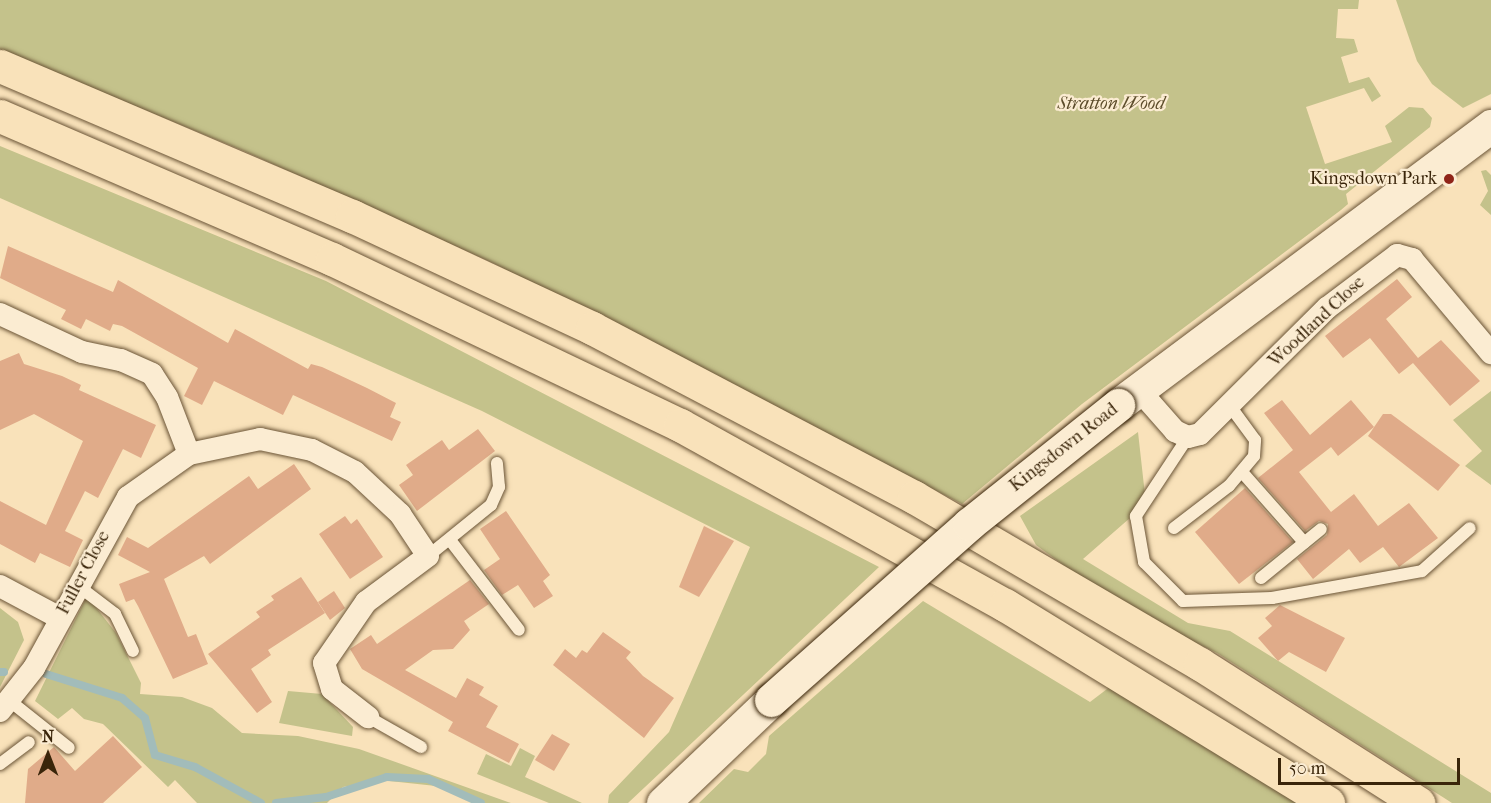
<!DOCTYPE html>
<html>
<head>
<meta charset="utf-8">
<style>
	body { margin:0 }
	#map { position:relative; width:1491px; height:803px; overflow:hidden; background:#f9e2ba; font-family:"IM FELL French Canon",serif }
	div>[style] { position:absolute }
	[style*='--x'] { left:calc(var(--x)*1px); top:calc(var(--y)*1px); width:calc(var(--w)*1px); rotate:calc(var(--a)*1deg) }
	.green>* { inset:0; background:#c4c28b }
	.stream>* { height:8px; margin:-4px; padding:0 4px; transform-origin:4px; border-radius:4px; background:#a2bcba }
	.building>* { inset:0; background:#e0ab89 }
	.roads { filter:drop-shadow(0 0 2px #6a5436) drop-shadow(0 0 2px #6a5436) }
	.lane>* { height:12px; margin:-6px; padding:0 6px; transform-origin:6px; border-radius:6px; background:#fbecd2 }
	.street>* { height:22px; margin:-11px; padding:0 11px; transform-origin:11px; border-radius:11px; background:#fbecd2 }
	.secondary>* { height:33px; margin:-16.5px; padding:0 16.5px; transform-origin:16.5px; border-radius:16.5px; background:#fbecd2 }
	.highway>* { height:33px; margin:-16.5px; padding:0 16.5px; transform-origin:16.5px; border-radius:16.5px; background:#f9e2ba }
	.bridges { filter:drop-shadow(0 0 2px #3a250a) drop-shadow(0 0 2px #3a250a) }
	.secondary-bridge>* { height:33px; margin:-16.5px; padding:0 16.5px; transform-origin:16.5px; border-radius:16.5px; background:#fbecd2 }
	.dots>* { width:16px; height:16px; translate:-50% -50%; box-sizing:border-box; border:3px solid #fbecd2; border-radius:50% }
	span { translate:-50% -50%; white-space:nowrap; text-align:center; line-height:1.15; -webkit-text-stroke:4.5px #fbecd2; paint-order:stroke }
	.park-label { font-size:18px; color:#5c4c2a; font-style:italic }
	.poi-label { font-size:18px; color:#3a250a }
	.right { translate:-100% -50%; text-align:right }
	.street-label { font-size:18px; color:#3a250a }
	.north { position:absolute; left:18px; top:725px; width:60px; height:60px; -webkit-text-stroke:4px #fbecd2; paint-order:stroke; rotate:0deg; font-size:16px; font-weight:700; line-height:24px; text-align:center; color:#3a250a }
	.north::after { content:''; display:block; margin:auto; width:21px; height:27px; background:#3a250a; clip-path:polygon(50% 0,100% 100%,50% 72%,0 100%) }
	.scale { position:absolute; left:1278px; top:758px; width:182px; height:27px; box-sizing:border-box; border:3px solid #3a250a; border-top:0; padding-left:8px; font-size:18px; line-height:21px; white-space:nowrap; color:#3a250a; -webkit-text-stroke:4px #fbecd2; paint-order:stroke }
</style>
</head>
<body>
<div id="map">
	<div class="green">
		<i style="clip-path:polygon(0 0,1359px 0,1358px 9px,1338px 9px,1336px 38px,1354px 39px,1358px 52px,1341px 57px,1349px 83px,1369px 77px,1381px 96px,1372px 102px,1364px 88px,1306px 107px,1325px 164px,1392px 142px,1385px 126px,1409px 107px,1423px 108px,1432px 118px,1430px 127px,1346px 194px,1348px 204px,1341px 210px,1082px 404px,962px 504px,493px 263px,244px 151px,0 50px)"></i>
		<i style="clip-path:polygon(1396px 0,1491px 0,1491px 94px,1463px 108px,1432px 84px,1417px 61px)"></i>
		<i style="clip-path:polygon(0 146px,326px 281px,879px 567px,628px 803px,608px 803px,609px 795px,669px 732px,750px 547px,482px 411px,0 198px)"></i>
		<i style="clip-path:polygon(1486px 170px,1491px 175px,1491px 215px,1480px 205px,1488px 191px,1481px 171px)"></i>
		<i style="clip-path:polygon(1491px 391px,1491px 485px,1465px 466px,1482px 451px,1453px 420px)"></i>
		<i style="clip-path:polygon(1138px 432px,1146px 504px,1083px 559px,1188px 623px,1230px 631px,1491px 793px,1491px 803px,1452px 803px,1217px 653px,1118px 605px,1036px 545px,1020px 516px)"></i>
		<i style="clip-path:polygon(87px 596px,116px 633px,141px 683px,140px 694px,182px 697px,212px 708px,242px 733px,298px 736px,359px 749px,511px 803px,481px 803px,436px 786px,380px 780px,343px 787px,327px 803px,197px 803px,175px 780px,168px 787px,103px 724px,84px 719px,72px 708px,58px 719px,35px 701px)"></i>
		<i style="clip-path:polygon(923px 601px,1090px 702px,1111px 686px,1299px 803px,699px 803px,734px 769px,748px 772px,766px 754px,769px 736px)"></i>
		<i style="clip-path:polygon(0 608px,18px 622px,24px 640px,0 687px)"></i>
		<i style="clip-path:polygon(288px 691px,322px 694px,353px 727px,352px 736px,279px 723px)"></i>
		<i style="clip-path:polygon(520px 748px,535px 756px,525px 777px,582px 803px,549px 803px,477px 774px,486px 754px,511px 766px)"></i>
	</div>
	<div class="stream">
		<i style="--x:0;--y:672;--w:4;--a:0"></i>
		<i style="--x:46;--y:674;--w:80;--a:17.5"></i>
		<i style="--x:122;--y:698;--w:30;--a:41"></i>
		<i style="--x:145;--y:718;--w:38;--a:75"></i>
		<i style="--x:155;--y:755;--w:42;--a:16.7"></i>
		<i style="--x:195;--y:767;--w:75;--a:28.6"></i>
		<i style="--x:276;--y:803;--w:50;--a:-6.8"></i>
		<i style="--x:326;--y:797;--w:64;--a:-18.2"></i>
		<i style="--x:387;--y:777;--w:41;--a:2.8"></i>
		<i style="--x:428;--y:779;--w:58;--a:24.4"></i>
	</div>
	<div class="building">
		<i style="clip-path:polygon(8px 246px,113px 292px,118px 280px,228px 343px,235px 329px,308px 369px,311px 364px,322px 367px,367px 388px,396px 403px,390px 417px,401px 422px,392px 441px,293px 395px,283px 415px,214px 381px,202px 405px,184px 396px,198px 368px,122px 326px,113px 324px,110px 331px,86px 319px,81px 329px,61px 319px,66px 310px,0 278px)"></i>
		<i style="clip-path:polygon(1397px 279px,1412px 297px,1386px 319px,1418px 358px,1441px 340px,1480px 381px,1450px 406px,1413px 363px,1399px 374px,1370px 338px,1343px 358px,1325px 336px)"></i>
		<i style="clip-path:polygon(19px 353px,24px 364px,62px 376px,81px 385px,79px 390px,156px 425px,141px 458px,123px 449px,98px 498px,85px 491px,65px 531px,83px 540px,70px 567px,40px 553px,35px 563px,0 544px,0 501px,46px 525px,83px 441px,34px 414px,0 430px,0 361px)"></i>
		<i style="clip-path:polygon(1282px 400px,1310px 435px,1351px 400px,1374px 427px,1338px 456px,1331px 447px,1299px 472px,1331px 512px,1354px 494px,1378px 526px,1409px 503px,1438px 538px,1399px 567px,1383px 547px,1360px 563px,1349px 549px,1313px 579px,1297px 559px,1327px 535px,1328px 524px,1319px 521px,1305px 531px,1258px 478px,1293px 450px,1264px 413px)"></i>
		<i style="clip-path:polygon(1383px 414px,1391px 414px,1460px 465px,1438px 491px,1368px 436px)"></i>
		<i style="clip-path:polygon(478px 429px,495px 451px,417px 511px,399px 485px,413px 475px,406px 465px,442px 440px,449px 450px)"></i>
		<i style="clip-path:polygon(294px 464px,311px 489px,210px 564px,204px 556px,164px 579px,188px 637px,196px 634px,208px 664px,173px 679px,138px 606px,134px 599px,126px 602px,119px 584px,150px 572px,118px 555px,127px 537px,148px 548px,249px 476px,258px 489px)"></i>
		<i style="clip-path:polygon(1245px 488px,1293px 542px,1239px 584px,1195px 532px)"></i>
		<i style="clip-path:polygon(506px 511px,550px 575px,543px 581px,553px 596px,534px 608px,518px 585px,502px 595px,484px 570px,500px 559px,480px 529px)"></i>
		<i style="clip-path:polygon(345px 516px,351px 524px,357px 519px,383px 557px,350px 579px,319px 534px)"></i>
		<i style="clip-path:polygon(704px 526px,734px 541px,699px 597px,679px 587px)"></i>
		<i style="clip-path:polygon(301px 577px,325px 613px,268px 650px,271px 655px,251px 669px,272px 702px,257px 713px,208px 654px,260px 617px,256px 612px,274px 600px,271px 596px)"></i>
		<i style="clip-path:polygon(470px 580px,489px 604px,464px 621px,470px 630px,453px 649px,433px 650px,405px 670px,456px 698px,467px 678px,484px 687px,479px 695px,498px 706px,486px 727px,519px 744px,509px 763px,448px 731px,453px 722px,362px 669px,350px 649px,371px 635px,377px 644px)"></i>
		<i style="clip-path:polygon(334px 591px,345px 608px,330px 620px,318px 602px)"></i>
		<i style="clip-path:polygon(1280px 605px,1345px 638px,1326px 672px,1289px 652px,1278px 661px,1258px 638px,1272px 626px,1265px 618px)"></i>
		<i style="clip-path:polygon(603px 632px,631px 652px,626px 658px,643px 676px,674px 698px,644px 738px,553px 665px,565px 649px,576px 658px,582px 650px,587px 653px)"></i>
		<i style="clip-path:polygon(552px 734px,570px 744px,554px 771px,535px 760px)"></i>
		<i style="clip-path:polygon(113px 736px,142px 767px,103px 803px,25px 803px,28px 769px,54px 747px,75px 771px)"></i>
	</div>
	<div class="roads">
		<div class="lane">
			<i style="--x:1188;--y:437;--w:95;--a:123.4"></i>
			<i style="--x:1136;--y:516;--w:47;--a:80.1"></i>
			<i style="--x:1144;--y:562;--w:55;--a:45"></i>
			<i style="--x:1183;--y:601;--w:89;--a:-1.9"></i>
			<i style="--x:1272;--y:598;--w:152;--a:-10.2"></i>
			<i style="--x:1422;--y:571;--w:64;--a:-41.9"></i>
			<i style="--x:1242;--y:472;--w:94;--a:48.5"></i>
			<i style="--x:1174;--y:528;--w:69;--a:-37.4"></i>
			<i style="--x:1229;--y:486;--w:39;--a:-50"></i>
			<i style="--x:1254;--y:456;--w:16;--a:-86"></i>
			<i style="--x:1255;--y:440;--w:42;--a:-126.3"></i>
			<i style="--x:450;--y:540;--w:113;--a:52.5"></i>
			<i style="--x:428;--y:556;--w:81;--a:-39"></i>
			<i style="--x:491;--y:505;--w:20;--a:-66"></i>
			<i style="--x:499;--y:487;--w:24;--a:-95"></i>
			<i style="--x:1261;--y:578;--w:77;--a:-39.2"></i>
			<i style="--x:77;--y:585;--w:48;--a:37.3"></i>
			<i style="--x:115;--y:614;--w:41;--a:64.1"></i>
			<i style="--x:10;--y:701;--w:75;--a:38.5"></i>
			<i style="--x:368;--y:717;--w:61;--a:29.5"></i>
			<i style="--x:0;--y:764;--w:36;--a:-37"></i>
		</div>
		<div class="street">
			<i style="--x:0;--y:314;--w:90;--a:24.9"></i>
			<i style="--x:82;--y:352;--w:40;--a:12"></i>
			<i style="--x:121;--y:360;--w:34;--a:24"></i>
			<i style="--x:152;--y:374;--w:27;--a:57"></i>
			<i style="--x:167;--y:397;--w:61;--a:68.9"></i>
			<i style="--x:1139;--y:390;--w:55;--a:48.7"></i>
			<i style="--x:1175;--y:431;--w:14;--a:25"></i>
			<i style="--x:1188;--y:437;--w:12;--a:-14"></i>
			<i style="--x:1200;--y:434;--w:179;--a:-44.8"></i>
			<i style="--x:1327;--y:308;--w:88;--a:-37.1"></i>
			<i style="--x:1397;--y:255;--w:16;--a:15"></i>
			<i style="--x:1412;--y:259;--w:123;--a:50"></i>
			<i style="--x:0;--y:586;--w:68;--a:28.1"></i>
			<i style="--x:0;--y:711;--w:55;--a:-51.7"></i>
			<i style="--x:34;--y:668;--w:195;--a:-61.2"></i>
			<i style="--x:128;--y:497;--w:75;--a:-35.2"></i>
			<i style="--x:189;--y:454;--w:73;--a:-11.9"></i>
			<i style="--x:260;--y:439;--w:53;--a:11.9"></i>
			<i style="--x:312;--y:450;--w:48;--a:27.1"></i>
			<i style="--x:355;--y:472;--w:62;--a:43"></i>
			<i style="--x:400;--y:514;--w:50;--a:56.3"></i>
			<i style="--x:428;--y:556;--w:77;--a:143.4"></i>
			<i style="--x:366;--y:602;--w:74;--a:124.5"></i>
			<i style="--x:324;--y:663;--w:27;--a:73"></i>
			<i style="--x:332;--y:689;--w:46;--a:37.9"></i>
		</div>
		<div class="secondary">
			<i style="--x:1118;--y:405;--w:466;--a:-36.8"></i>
			<i style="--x:663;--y:803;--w:149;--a:-43.6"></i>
		</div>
		<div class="highway">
			<i style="--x:0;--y:66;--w:383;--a:23.1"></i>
			<i style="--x:352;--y:216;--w:265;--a:25"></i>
			<i style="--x:592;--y:328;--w:364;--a:27.7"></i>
			<i style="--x:914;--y:497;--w:331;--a:30.3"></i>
			<i style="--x:1200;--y:664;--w:259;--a:32.5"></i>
			<i style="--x:0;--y:116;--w:361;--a:23.3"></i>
			<i style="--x:332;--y:259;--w:386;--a:25.5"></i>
			<i style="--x:680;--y:425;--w:372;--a:29"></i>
			<i style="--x:1005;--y:605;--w:379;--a:31.5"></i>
		</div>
	</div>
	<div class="bridges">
		<div class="secondary-bridge">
			<i style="--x:771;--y:700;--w:265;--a:-41.6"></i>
			<i style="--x:969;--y:524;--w:191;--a:-38.6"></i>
		</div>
	</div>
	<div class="dots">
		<i style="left:1449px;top:179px;background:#8f2418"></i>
	</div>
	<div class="park-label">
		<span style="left:1111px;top:104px">Stratton Wood</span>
	</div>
	<div class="poi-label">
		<span class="right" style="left:1437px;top:179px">Kingsdown Park</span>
	</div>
	<div class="street-label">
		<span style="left:1317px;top:322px;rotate:-43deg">Woodland Close</span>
		<span style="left:1064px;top:448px;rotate:-38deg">Kingsdown Road</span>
		<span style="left:84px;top:573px;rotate:-62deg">Fuller Close</span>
	</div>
	<div class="north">N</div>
	<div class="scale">50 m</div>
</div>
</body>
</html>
